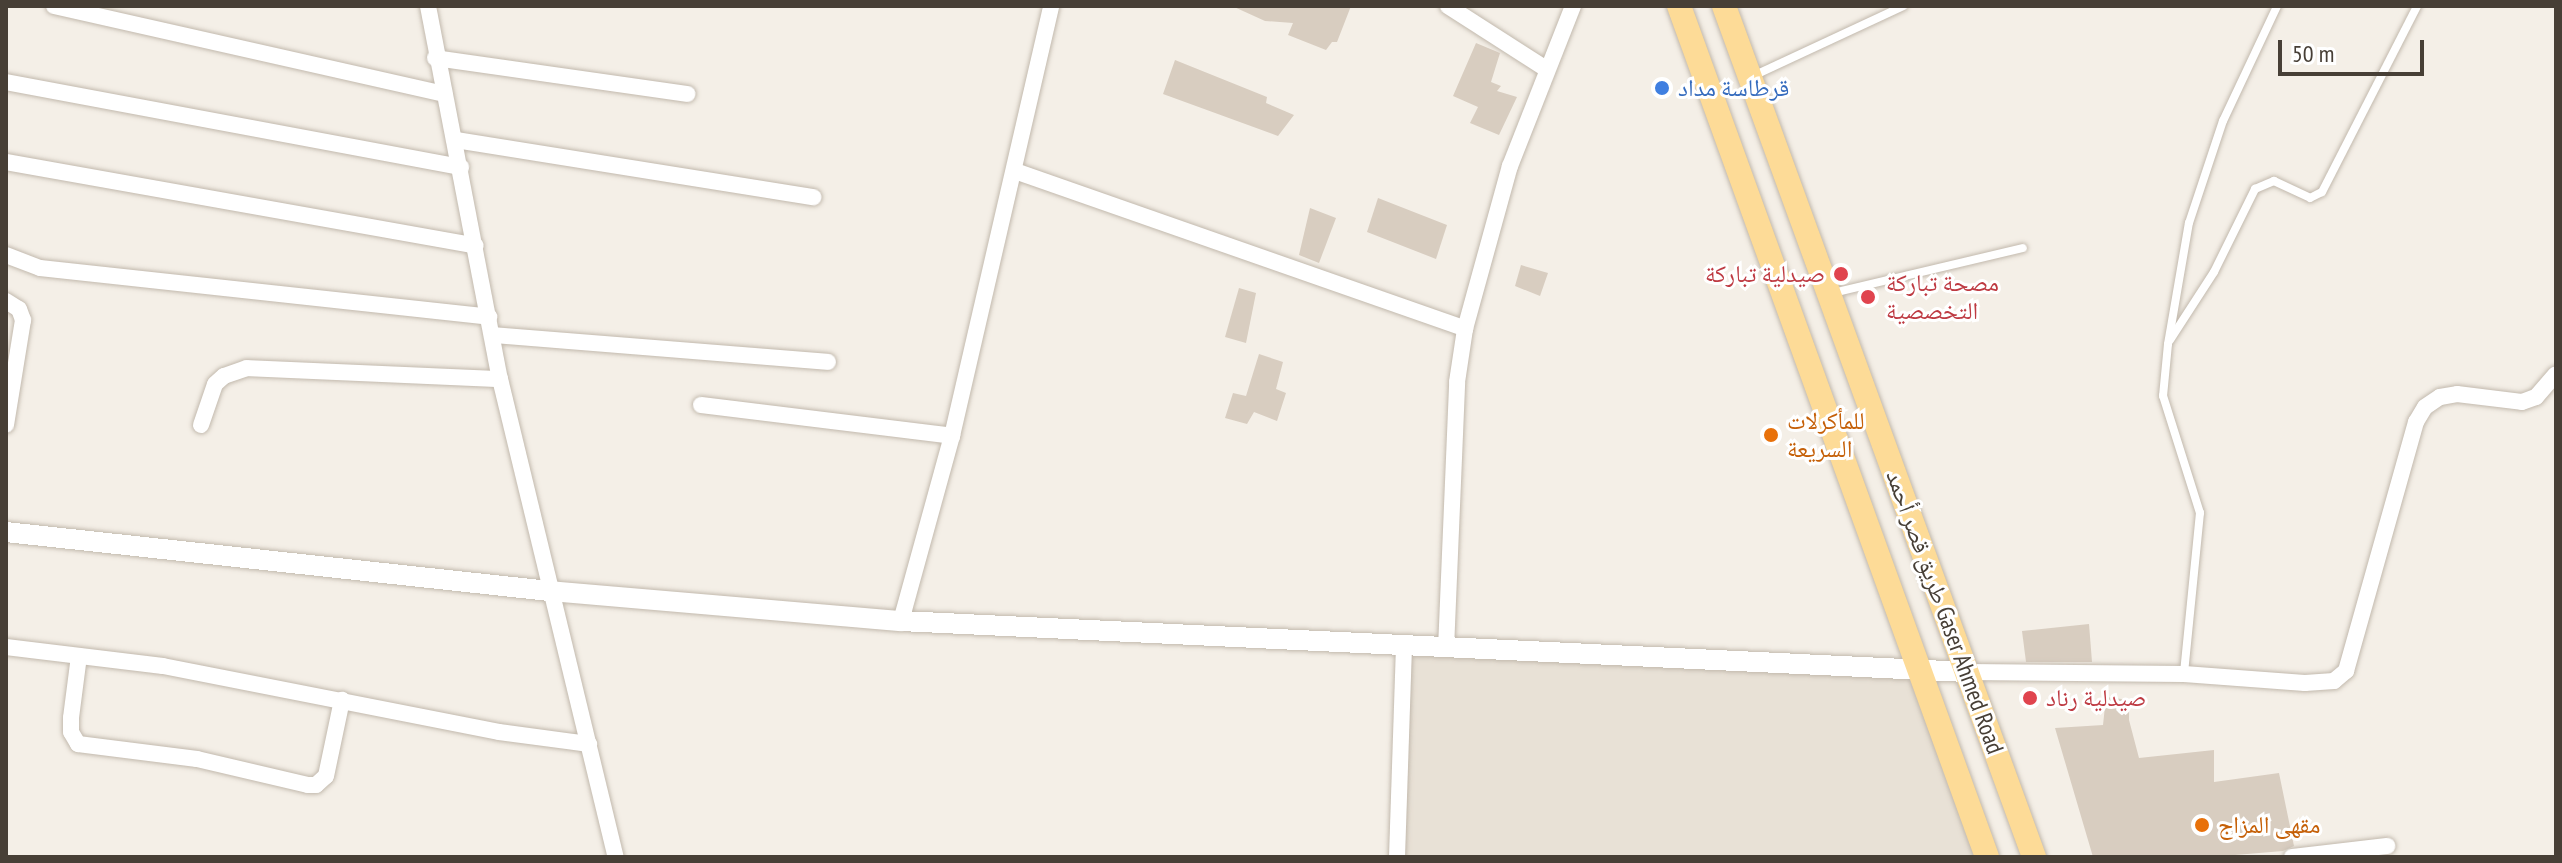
<!DOCTYPE html>
<html>
<head>
<meta charset="utf-8">
<style>
	body { margin:0 }
	#map { position:relative; width:2562px; height:863px; overflow:hidden; background:#f4efe7; font-family:"PT Sans Narrow","Noto Naskh Arabic",sans-serif }
	div>[style] { position:absolute }
	[style*='--x'] { left:calc(var(--x)*1px); top:calc(var(--y)*1px); width:calc(var(--w)*1px); rotate:calc(var(--a)*1deg) }
	.residential>* { inset:0; background:#e8e1d6 }
	.building>* { inset:0; background:#d8cdc0 }
	.roads { filter:drop-shadow(0 0 2px #c2b9ad) drop-shadow(0 0 2px #c2b9ad) }
	.service>* { height:8px; margin:-4px; padding:0 4px; transform-origin:4px; border-radius:4px; background:#fff }
	.minor>* { height:16px; margin:-8px; padding:0 8px; transform-origin:8px; border-radius:8px; background:#fff }
	.tertiary>* { height:20px; margin:-10px; padding:0 10px; transform-origin:10px; border-radius:10px; background:#fff }
	.primary>* { height:24px; margin:-12px; padding:0 12px; transform-origin:12px; border-radius:12px; background:#fddb97 }
	.dots>* { width:22px; height:22px; translate:-50% -50%; box-sizing:border-box; border:4px solid #fff; border-radius:50% }
	span { translate:-50% -50%; white-space:nowrap; text-align:center; line-height:1.15; -webkit-text-stroke:6px #fff; paint-order:stroke }
	.shop-label { font-size:24px; color:#366cbe }
	.left { translate:0 -50%; text-align:left }
	.health-label { font-size:24px; color:#be3a42 }
	.right { translate:-100% -50%; text-align:right }
	.food-label { font-size:24px; color:#c56008 }
	.street-label { font-size:24px; color:#473f36 }
	.frame { position:absolute; inset:0; border:8px solid #473f36; pointer-events:none }
	.scale { position:absolute; left:2278px; top:40px; width:146px; height:36px; box-sizing:border-box; border:4px solid #473f36; border-top:0; padding-left:10px; font-size:24px; line-height:28px; white-space:nowrap; color:#473f36; -webkit-text-stroke:6px #fff; paint-order:stroke }
</style>
</head>
<body>
<div id="map">
	<div class="residential">
		<i style="clip-path:polygon(1404px 647px,1918px 669px,1987px 857px,1397px 857px)"></i>
	</div>
	<div class="building">
		<i style="clip-path:polygon(1232px 6px,1351px 6px,1337px 42px,1332px 42px,1326px 50px,1288px 35px,1293px 23px,1265px 21px)"></i>
		<i style="clip-path:polygon(1476px 43px,1500px 53px,1491px 82px,1501px 86px,1497px 91px,1517px 97px,1499px 135px,1470px 123px,1478px 107px,1453px 96px)"></i>
		<i style="clip-path:polygon(1175px 60px,1267px 97px,1266px 103px,1294px 115px,1278px 136px,1163px 94px)"></i>
		<i style="clip-path:polygon(1378px 198px,1447px 225px,1436px 259px,1367px 232px)"></i>
		<i style="clip-path:polygon(1310px 208px,1336px 218px,1319px 263px,1299px 255px)"></i>
		<i style="clip-path:polygon(1521px 265px,1548px 273px,1540px 296px,1515px 286px)"></i>
		<i style="clip-path:polygon(1239px 288px,1256px 293px,1246px 343px,1225px 337px)"></i>
		<i style="clip-path:polygon(1259px 354px,1283px 362px,1276px 389px,1286px 393px,1277px 421px,1254px 412px,1247px 424px,1225px 418px,1233px 393px,1246px 396px)"></i>
		<i style="clip-path:polygon(2089px 624px,2092px 662px,2026px 662px,2022px 631px)"></i>
		<i style="clip-path:polygon(2106px 697px,2129px 700px,2129px 720px,2139px 758px,2214px 750px,2214px 782px,2279px 773px,2294px 846px,2283px 851px,2211px 857px,2093px 857px,2055px 728px,2103px 725px)"></i>
	</div>
	<div class="roads">
		<div class="service">
			<i style="--x:1751;--y:77;--w:168;--a:-25"></i>
			<i style="--x:1833;--y:293;--w:195;--a:-13.3"></i>
			<i style="--x:2170;--y:340;--w:81;--a:-57.1"></i>
			<i style="--x:2214;--y:272;--w:93;--a:-63.7"></i>
			<i style="--x:2255;--y:189;--w:21;--a:-23"></i>
			<i style="--x:2274;--y:181;--w:40;--a:25"></i>
			<i style="--x:2310;--y:198;--w:13;--a:-27"></i>
			<i style="--x:2322;--y:192;--w:209;--a:-62.9"></i>
			<i style="--x:2184;--y:673;--w:161;--a:-84.3"></i>
			<i style="--x:2200;--y:513;--w:123;--a:-107.5"></i>
			<i style="--x:2163;--y:396;--w:52;--a:-84.5"></i>
			<i style="--x:2168;--y:344;--w:123;--a:-80.2"></i>
			<i style="--x:2189;--y:223;--w:108;--a:-71.6"></i>
			<i style="--x:2223;--y:121;--w:127;--a:-64.8"></i>
		</div>
		<div class="minor">
			<i style="--x:54;--y:6;--w:400;--a:12.7"></i>
			<i style="--x:428;--y:6;--w:380;--a:79.1"></i>
			<i style="--x:500;--y:379;--w:492;--a:76.4"></i>
			<i style="--x:1448;--y:6;--w:117;--a:32.7"></i>
			<i style="--x:435;--y:58;--w:255;--a:8.1"></i>
			<i style="--x:6;--y:82;--w:463;--a:10.6"></i>
			<i style="--x:456;--y:140;--w:362;--a:9.1"></i>
			<i style="--x:6;--y:162;--w:477;--a:10.1"></i>
			<i style="--x:1015;--y:171;--w:477;--a:19.3"></i>
			<i style="--x:6;--y:255;--w:36;--a:21"></i>
			<i style="--x:40;--y:268;--w:452;--a:6.2"></i>
			<i style="--x:6;--y:301;--w:15;--a:32"></i>
			<i style="--x:19;--y:309;--w:12;--a:70"></i>
			<i style="--x:23;--y:320;--w:106;--a:99.2"></i>
			<i style="--x:493;--y:335;--w:336;--a:4.6"></i>
			<i style="--x:701;--y:405;--w:253;--a:7"></i>
			<i style="--x:201;--y:425;--w:43;--a:-71.1"></i>
			<i style="--x:215;--y:384;--w:12;--a:-42"></i>
			<i style="--x:224;--y:376;--w:24;--a:-19"></i>
			<i style="--x:247;--y:368;--w:253;--a:2.5"></i>
			<i style="--x:901;--y:621;--w:192;--a:-74.6"></i>
			<i style="--x:952;--y:436;--w:441;--a:-77"></i>
			<i style="--x:6;--y:647;--w:158;--a:6.9"></i>
			<i style="--x:163;--y:666;--w:342;--a:11.1"></i>
			<i style="--x:499;--y:732;--w:91;--a:7.6"></i>
			<i style="--x:1446;--y:649;--w:267;--a:-87.6"></i>
			<i style="--x:1457;--y:382;--w:54;--a:-81.4"></i>
			<i style="--x:1465;--y:329;--w:169;--a:-74.6"></i>
			<i style="--x:1510;--y:166;--w:172;--a:-68.5"></i>
			<i style="--x:79;--y:656;--w:63;--a:97.4"></i>
			<i style="--x:71;--y:718;--w:14;--a:90"></i>
			<i style="--x:71;--y:732;--w:14;--a:60"></i>
			<i style="--x:78;--y:744;--w:120;--a:7.2"></i>
			<i style="--x:197;--y:759;--w:114;--a:13.2"></i>
			<i style="--x:308;--y:785;--w:8;--a:0"></i>
			<i style="--x:316;--y:785;--w:13;--a:-42"></i>
			<i style="--x:326;--y:776;--w:78;--a:-78.1"></i>
			<i style="--x:1967;--y:672;--w:217;--a:0.5"></i>
			<i style="--x:2184;--y:674;--w:121;--a:4.3"></i>
			<i style="--x:2305;--y:683;--w:29;--a:-4"></i>
			<i style="--x:2334;--y:681;--w:16;--a:-40"></i>
			<i style="--x:2346;--y:671;--w:259;--a:-74.3"></i>
			<i style="--x:2416;--y:422;--w:17;--a:-59"></i>
			<i style="--x:2425;--y:407;--w:18;--a:-34"></i>
			<i style="--x:2440;--y:397;--w:17;--a:-10"></i>
			<i style="--x:2457;--y:394;--w:65;--a:7"></i>
			<i style="--x:2522;--y:402;--w:15;--a:-20"></i>
			<i style="--x:2536;--y:397;--w:30;--a:-49"></i>
			<i style="--x:1397;--y:857;--w:210;--a:-88.1"></i>
			<i style="--x:2292;--y:857;--w:96;--a:-6.6"></i>
		</div>
		<div class="tertiary">
			<i style="--x:6;--y:532;--w:546;--a:6.2"></i>
			<i style="--x:549;--y:591;--w:353;--a:4.9"></i>
			<i style="--x:901;--y:621;--w:1067;--a:2.74"></i>
		</div>
		<div class="primary">
			<i style="--x:1679;--y:6;--w:905;--a:70.1"></i>
			<i style="--x:1724;--y:6;--w:906;--a:69.98"></i>
		</div>
	</div>
	<div class="dots">
		<i style="left:1662px;top:88px;background:#3f7fe0"></i>
		<i style="left:1841px;top:274px;background:#e0444e"></i>
		<i style="left:1868px;top:297px;background:#e0444e"></i>
		<i style="left:1771px;top:435px;background:#e8710a"></i>
		<i style="left:2030px;top:698px;background:#e0444e"></i>
		<i style="left:2202px;top:825px;background:#e8710a"></i>
	</div>
	<div class="shop-label">
		<span class="left" style="left:1678px;top:88px">قرطاسة مداد</span>
	</div>
	<div class="health-label">
		<span class="right" style="left:1825px;top:274px">صيدلية تباركة</span>
		<span class="left" style="left:1886px;top:297px">مصحة تباركة<br>التخصصية</span>
		<span class="left" style="left:2046px;top:698px">صيدلية رناد</span>
	</div>
	<div class="food-label">
		<span class="left" style="left:1787px;top:435px">للمأكرلات<br>السريعة</span>
		<span class="left" style="left:2218px;top:825px">مقهى المزاج</span>
	</div>
	<div class="street-label">
		<span style="left:1945px;top:612px;rotate:70deg">طريق قصر أحمد Gaser Ahmed Road</span>
	</div>
	<div class="frame"></div>
	<div class="scale">50 m</div>
</div>
</body>
</html>
